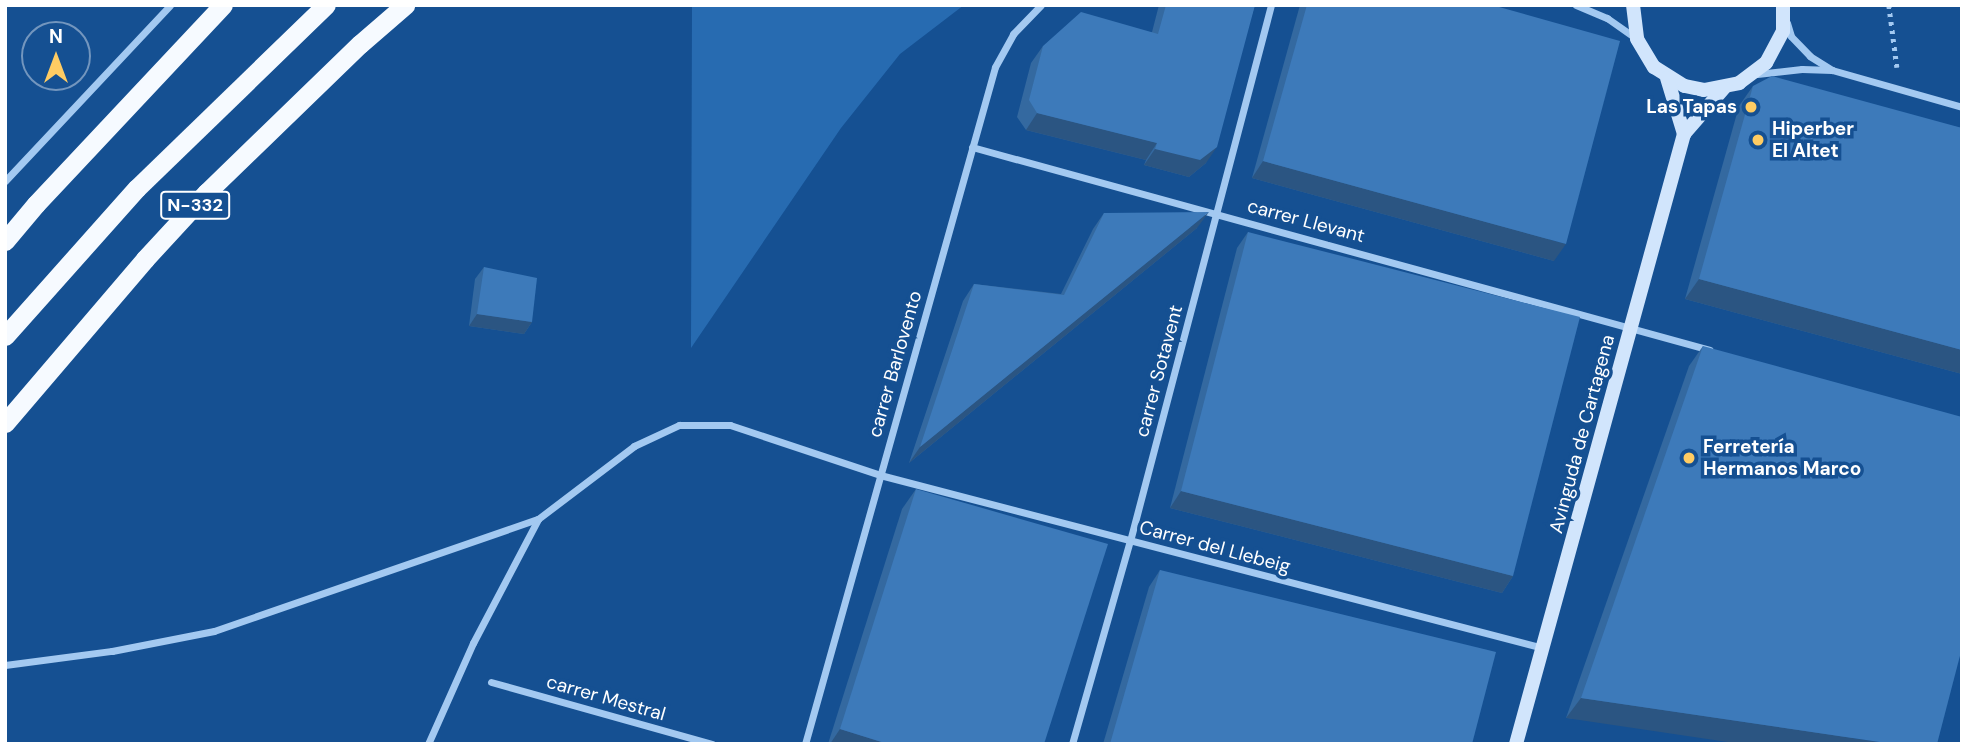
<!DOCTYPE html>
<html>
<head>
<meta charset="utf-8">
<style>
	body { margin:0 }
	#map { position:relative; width:1967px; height:749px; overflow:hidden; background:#155092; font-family:"DM Sans",sans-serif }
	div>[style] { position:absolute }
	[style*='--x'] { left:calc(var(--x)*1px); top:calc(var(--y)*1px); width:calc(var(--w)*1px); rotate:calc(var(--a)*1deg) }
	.green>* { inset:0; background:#276bb1 }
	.path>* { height:4.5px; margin-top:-2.25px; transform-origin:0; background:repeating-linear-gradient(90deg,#a3c9f1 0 3.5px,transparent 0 8.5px) }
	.minor>* { height:7px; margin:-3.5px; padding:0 3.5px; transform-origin:3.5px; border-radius:3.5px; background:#a3c9f1 }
	.secondary>* { height:14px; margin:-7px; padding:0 7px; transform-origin:7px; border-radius:7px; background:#d1e5fc }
	.trunk>* { height:19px; margin:-9.5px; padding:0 9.5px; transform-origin:9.5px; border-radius:9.5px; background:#f6faff }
	.wall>* { inset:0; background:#3469a0 }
	.shaded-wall>* { inset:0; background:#2b5582 }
	.building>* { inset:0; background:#3d7aba }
	.dots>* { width:19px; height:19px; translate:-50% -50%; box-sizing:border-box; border:4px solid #155092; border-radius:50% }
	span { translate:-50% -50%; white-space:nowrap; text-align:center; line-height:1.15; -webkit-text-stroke:7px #155092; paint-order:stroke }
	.shield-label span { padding:2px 5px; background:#155092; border:2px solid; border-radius:5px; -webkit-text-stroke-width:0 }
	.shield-label { font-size:18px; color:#fff; font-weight:700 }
	.poi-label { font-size:19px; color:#fff; font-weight:700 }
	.right { translate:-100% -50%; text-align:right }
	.left { translate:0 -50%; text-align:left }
	.street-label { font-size:19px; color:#fff }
	.frame { position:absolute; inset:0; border:7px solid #fff; pointer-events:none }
	.north { position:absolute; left:21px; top:21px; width:70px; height:70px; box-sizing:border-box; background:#155092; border:2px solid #7396be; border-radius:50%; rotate:0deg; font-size:19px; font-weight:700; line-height:28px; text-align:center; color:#fff }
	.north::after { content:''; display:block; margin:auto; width:24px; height:32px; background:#ffcc63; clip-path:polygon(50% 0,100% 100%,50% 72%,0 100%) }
</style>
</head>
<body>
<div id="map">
	<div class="green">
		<i style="clip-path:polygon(692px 5px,964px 5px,900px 54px,841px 128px,691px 348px)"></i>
	</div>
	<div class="path">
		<i style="--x:1889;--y:5;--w:63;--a:82.6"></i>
	</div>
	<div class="minor">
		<i style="--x:1576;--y:5;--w:34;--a:23"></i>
		<i style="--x:1607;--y:18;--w:35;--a:35"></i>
		<i style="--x:1832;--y:70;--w:135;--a:15.9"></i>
		<i style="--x:1757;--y:74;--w:45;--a:-6.3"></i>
		<i style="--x:1802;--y:69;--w:30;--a:2"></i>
		<i style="--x:1832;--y:70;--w:26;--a:-148"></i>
		<i style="--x:1810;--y:56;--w:28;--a:-134"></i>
		<i style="--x:1791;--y:36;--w:14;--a:-107"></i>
		<i style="--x:972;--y:147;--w:765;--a:15.38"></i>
		<i style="--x:5;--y:181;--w:241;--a:-46.8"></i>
		<i style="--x:5;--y:665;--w:108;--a:-7.5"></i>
		<i style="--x:112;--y:651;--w:104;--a:-11.1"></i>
		<i style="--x:214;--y:631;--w:343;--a:-19.1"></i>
		<i style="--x:538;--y:519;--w:121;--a:-37.2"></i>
		<i style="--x:634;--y:446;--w:50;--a:-25"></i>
		<i style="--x:679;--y:425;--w:51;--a:0"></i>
		<i style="--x:730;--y:425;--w:158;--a:18.4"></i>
		<i style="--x:880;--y:475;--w:685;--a:14.62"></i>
		<i style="--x:491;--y:682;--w:230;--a:15.7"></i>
		<i style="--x:428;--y:744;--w:111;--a:-66"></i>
		<i style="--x:473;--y:643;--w:140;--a:-62.3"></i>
		<i style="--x:805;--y:744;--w:703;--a:-74.32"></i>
		<i style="--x:995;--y:67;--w:38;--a:-61"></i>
		<i style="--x:1013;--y:34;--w:40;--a:-46"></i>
		<i style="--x:1072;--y:744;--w:211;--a:-74.1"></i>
		<i style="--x:1130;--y:541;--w:554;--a:-75.26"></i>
	</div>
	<div class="secondary">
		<i style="--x:1633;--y:5;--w:34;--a:83"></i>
		<i style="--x:1637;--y:39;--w:33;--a:59"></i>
		<i style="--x:1654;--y:67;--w:36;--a:32"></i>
		<i style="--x:1685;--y:86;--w:19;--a:12"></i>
		<i style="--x:1704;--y:90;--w:36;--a:-11"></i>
		<i style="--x:1739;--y:83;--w:34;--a:-37"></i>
		<i style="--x:1766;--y:63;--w:36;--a:-62"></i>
		<i style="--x:1783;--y:31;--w:26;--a:-90"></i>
		<i style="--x:1667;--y:78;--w:59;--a:73.1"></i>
		<i style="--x:1516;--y:744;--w:633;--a:-74.6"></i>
		<i style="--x:1684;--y:134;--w:61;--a:-49"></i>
	</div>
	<div class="trunk">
		<i style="--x:5;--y:241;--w:48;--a:-50"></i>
		<i style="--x:36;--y:204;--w:273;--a:-46.8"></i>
		<i style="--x:5;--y:336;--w:198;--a:-48.3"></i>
		<i style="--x:137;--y:188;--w:263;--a:-44.1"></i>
		<i style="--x:5;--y:423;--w:216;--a:-49.5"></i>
		<i style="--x:145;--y:259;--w:90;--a:-47.3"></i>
		<i style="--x:206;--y:193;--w:214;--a:-44.1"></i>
		<i style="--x:360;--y:44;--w:60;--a:-40.9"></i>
	</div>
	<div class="wall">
		<i style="clip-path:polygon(1159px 5px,1255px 5px,1206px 163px,1189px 177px,1144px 165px,1146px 160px,1026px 130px,1017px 117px,1031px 63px,1043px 46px,1152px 32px)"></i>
		<i style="clip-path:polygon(1300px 5px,1492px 5px,1554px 261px,1252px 178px)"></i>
		<i style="clip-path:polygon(1753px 86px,1962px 128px,1962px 374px,1685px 299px,1739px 106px)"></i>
		<i style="clip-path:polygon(1104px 213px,1197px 228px,909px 463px,963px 301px,974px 284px,1061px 294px,1093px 229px)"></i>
		<i style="clip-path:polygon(1248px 232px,1513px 576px,1502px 593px,1170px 508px,1237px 248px)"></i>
		<i style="clip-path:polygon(484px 267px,532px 322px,524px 334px,469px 326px,475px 279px)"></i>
		<i style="clip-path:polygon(1703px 346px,1937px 744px,1566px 718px,1689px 366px)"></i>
		<i style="clip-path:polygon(916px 489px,1044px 744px,828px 744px,902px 509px)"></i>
		<i style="clip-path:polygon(1160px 570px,1472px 744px,1103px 744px,1149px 587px)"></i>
	</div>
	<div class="shaded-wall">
		<i style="clip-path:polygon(1037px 113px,1157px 143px,1146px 160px,1026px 130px)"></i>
		<i style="clip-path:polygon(1217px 147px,1206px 163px,1189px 177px,1144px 165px,1155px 149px)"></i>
		<i style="clip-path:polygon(1263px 161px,1566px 244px,1554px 261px,1252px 178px)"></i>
		<i style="clip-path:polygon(1209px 212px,1197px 228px,909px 463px,920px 447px)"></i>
		<i style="clip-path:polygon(1699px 279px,1962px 350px,1962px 374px,1685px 299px)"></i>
		<i style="clip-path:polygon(477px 314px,532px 322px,524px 334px,469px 326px)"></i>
		<i style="clip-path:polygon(1181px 491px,1513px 576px,1502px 593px,1170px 508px)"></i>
		<i style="clip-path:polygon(1581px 698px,1893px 744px,1741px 744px,1566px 718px)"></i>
		<i style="clip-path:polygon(840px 729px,888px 744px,830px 744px)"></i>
	</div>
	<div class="building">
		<i style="clip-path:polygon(1166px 5px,1255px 5px,1217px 147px,1200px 160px,1155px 149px,1157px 143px,1037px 113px,1029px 100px,1043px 46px,1081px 12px,1158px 34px)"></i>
		<i style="clip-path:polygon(1307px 5px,1492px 5px,1620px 41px,1566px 244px,1263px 161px)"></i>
		<i style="clip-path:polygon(1772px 76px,1962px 128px,1962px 350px,1699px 279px,1753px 86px)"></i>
		<i style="clip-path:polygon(1209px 212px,920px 447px,974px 284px,1064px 295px,1104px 213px)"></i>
		<i style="clip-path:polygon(1248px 232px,1580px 317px,1513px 576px,1181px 491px)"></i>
		<i style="clip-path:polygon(484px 267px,537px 278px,532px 322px,477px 314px)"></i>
		<i style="clip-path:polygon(1703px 346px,1962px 417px,1962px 648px,1937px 744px,1893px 744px,1581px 698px)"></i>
		<i style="clip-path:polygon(916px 489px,1108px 544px,1044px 744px,888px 744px,840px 729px)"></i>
		<i style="clip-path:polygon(1160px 570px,1496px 652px,1472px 744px,1110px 744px)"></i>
	</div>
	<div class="dots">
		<i style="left:1751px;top:107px;background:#ffcc63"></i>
		<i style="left:1758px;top:140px;background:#ffcc63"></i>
		<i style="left:1689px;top:458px;background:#ffcc63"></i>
	</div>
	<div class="shield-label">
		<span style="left:195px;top:205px">N-332</span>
	</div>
	<div class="poi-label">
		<span class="right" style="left:1737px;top:107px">Las Tapas</span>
		<span class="left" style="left:1772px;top:140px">Hiperber<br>El Altet</span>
		<span class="left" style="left:1703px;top:458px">Ferretería<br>Hermanos Marco</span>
	</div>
	<div class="street-label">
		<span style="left:1306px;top:221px;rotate:15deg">carrer Llevant</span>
		<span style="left:895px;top:364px;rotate:-74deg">carrer Barlovento</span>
		<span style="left:1159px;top:371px;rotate:-75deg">carrer Sotavent</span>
		<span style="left:1582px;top:434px;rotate:-75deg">Avinguda de Cartagena</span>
		<span style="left:1215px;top:547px;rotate:15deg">Carrer del Llebeig</span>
		<span style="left:606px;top:698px;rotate:16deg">carrer Mestral</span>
	</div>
	<div class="frame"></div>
	<div class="north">N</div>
</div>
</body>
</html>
